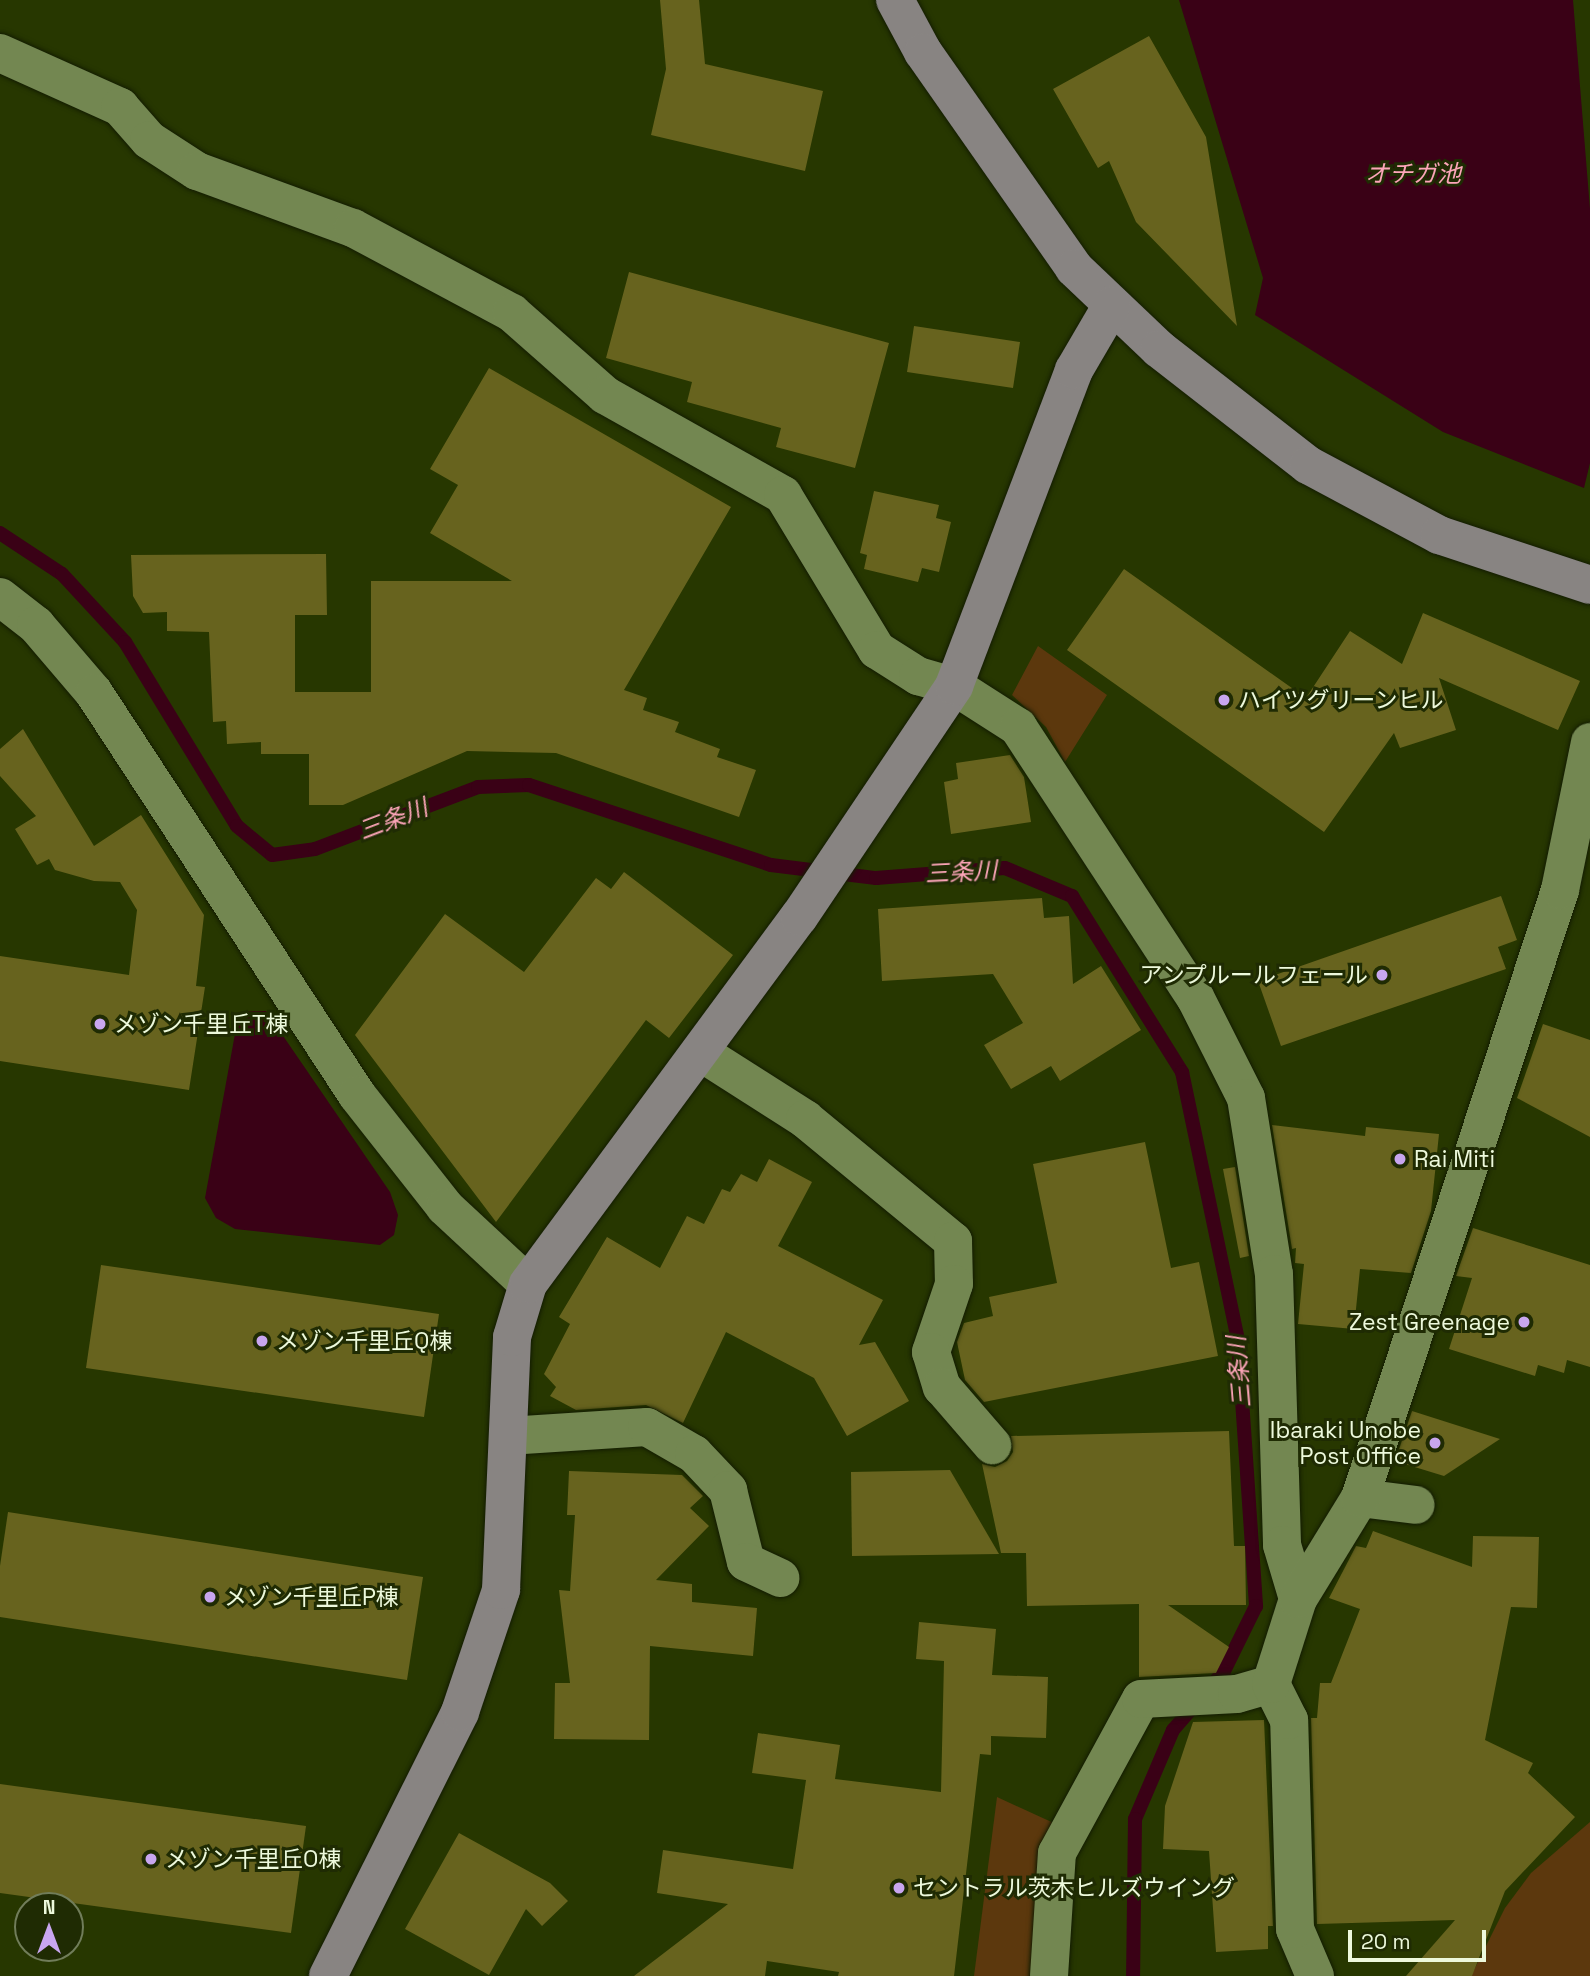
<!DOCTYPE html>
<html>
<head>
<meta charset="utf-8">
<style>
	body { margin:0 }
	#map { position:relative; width:1590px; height:1976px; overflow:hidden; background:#273700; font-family:"Space Grotesk","Noto Sans JP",sans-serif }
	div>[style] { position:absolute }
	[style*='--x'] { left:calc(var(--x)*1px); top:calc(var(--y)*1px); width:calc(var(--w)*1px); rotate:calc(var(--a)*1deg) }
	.green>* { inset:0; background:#5c380d }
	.water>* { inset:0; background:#3a0116 }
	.stream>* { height:14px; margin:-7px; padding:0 7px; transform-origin:7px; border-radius:7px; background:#3a0116 }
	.building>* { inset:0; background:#67631e }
	.roads { filter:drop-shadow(0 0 2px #131c02) drop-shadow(0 0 2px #131c02) }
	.street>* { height:38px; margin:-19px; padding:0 19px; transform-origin:19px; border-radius:19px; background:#738751 }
	.secondary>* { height:38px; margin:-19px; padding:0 19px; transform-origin:19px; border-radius:19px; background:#888482 }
	.dots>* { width:19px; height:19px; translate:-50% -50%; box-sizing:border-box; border:4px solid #1f2b03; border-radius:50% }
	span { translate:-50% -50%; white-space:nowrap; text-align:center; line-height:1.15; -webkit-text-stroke:6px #1f2b03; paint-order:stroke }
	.poi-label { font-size:23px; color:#edf9dc }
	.left { translate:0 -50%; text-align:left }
	.right { translate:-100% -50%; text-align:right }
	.water-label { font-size:24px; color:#fda5b9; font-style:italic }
	.north { position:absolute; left:14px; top:1892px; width:70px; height:70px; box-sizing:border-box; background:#1f2b03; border:2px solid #717d5a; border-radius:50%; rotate:0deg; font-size:19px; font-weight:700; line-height:28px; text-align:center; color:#edf9dc }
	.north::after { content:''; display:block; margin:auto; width:24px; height:32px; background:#c8a6ef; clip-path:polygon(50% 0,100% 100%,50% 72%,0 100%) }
	.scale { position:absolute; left:1348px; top:1930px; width:138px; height:32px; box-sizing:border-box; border:4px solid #edf9dc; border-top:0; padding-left:9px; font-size:21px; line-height:24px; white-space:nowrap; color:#edf9dc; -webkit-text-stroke:5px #1f2b03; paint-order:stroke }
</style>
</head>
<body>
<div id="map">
	<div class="green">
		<i style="clip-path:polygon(1038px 646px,1107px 695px,1065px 762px,1046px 727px,1012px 695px)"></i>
		<i style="clip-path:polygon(997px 1797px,1069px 1830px,1049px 1976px,974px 1976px)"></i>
		<i style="clip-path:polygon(1590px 1822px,1590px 1976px,1471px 1976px,1505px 1908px,1531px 1873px)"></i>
	</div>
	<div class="water">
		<i style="clip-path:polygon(1179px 0,1573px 0,1590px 209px,1590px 463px,1584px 488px,1443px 432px,1255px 315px,1263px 278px)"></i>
		<i style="clip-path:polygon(266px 1011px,390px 1192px,398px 1215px,394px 1235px,380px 1245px,235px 1229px,216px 1218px,205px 1198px,239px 1012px)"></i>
	</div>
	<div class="stream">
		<i style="--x:0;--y:533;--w:74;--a:33.5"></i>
		<i style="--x:62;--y:574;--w:93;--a:47.2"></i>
		<i style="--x:125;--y:642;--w:215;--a:58.7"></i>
		<i style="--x:237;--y:826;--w:45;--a:39.6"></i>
		<i style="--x:272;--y:855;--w:43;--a:-7.9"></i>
		<i style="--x:315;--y:849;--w:174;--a:-20.8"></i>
		<i style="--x:478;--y:787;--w:51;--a:-2.2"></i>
		<i style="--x:529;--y:785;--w:255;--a:18.3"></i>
		<i style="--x:771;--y:865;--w:106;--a:7.1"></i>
		<i style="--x:876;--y:878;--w:129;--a:-4.4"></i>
		<i style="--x:1005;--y:868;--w:73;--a:22.7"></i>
		<i style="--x:1072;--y:896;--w:208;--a:58"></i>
		<i style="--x:1182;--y:1072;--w:275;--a:78.2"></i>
		<i style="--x:1238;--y:1341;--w:266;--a:86.1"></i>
		<i style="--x:1256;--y:1606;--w:72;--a:116.2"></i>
		<i style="--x:1224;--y:1671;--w:78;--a:130.8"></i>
		<i style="--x:1173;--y:1730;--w:97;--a:113.1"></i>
		<i style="--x:1135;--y:1819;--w:157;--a:90.7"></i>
	</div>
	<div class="building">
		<i style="clip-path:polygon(660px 0,699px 0,705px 64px,823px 91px,805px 171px,651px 135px,666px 69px)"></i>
		<i style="clip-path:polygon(1149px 36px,1206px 137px,1237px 326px,1136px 222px,1109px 161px,1098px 168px,1053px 89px)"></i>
		<i style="clip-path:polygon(629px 272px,889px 343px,855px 468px,776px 447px,781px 428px,687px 402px,692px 382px,606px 358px)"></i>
		<i style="clip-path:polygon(914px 326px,1020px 342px,1013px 388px,907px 372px)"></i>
		<i style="clip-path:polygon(489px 368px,731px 507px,624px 690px,647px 698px,643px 710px,679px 722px,675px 732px,720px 749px,717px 757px,756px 770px,739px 817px,556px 753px,467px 751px,343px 805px,309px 805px,309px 754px,261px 754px,261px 742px,227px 744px,226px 721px,213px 722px,209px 632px,167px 631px,167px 612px,143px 613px,133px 596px,131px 555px,326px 554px,327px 615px,295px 615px,295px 692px,371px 692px,371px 581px,512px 581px,430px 533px,458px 485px,430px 469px)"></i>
		<i style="clip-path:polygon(874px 491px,939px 505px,936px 518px,951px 522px,939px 572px,922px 568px,918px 582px,864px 569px,867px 555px,860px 553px)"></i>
		<i style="clip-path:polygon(1124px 569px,1306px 698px,1350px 631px,1402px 664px,1423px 613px,1580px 681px,1558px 730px,1439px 678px,1456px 730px,1400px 748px,1394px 733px,1324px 832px,1067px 650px)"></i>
		<i style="clip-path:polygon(23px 729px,94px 846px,141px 815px,204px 915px,196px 986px,205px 987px,189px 1090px,0 1061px,0 956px,129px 975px,137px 910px,120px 882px,94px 881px,55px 870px,49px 859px,37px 865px,15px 829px,36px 816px,0 776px,0 749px)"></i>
		<i style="clip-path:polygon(1010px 755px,1024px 777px,1031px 822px,951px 834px,944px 782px,958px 779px,956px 763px)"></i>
		<i style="clip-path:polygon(624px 872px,733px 955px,669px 1038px,646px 1020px,496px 1222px,355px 1035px,445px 914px,524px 972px,596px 878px,611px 889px)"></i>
		<i style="clip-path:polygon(1501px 896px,1517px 940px,1498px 947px,1506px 969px,1281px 1046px,1258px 981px)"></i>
		<i style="clip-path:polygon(1042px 898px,1044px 918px,1069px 916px,1073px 984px,1101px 966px,1141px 1030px,1060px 1081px,1051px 1066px,1011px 1089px,984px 1045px,1023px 1023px,993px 974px,882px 981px,878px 909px)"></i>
		<i style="clip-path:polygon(1543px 1024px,1590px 1040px,1590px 1137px,1517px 1098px)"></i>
		<i style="clip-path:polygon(1272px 1125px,1365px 1136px,1366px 1127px,1439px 1134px,1431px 1211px,1411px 1273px,1360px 1269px,1354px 1329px,1298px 1324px,1304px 1264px,1295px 1263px,1296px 1248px,1292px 1249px)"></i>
		<i style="clip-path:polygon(1145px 1142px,1171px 1268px,1199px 1262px,1218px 1356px,984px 1402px,965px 1380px,957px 1342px,964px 1323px,993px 1316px,989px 1297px,1057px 1283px,1033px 1164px)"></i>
		<i style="clip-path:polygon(769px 1159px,812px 1182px,778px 1246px,883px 1300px,859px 1345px,875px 1342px,909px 1401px,847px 1436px,814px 1378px,726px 1332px,683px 1423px,646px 1405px,576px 1410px,550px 1396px,556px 1387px,544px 1374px,570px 1324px,559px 1317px,607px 1237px,660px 1268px,687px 1216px,704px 1224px,722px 1189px,730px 1192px,741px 1174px,757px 1182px)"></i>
		<i style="clip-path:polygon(1235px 1167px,1249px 1256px,1240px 1258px,1223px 1169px)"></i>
		<i style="clip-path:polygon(1473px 1228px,1590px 1265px,1590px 1367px,1567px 1360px,1564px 1373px,1538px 1365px,1535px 1376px,1449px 1349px,1472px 1278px,1456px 1276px)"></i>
		<i style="clip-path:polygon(101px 1265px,439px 1314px,424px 1417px,86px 1368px)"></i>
		<i style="clip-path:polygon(1412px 1411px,1500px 1439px,1444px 1476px,1395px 1461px)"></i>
		<i style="clip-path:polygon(1229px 1431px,1234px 1546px,1245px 1546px,1246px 1605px,1168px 1605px,1229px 1647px,1216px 1673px,1139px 1677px,1139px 1604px,1027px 1606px,1026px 1553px,1001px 1553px,982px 1464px,995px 1467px,1007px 1461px,1013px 1452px,1011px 1436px)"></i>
		<i style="clip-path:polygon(950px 1470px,999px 1554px,852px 1556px,851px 1472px)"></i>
		<i style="clip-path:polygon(569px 1471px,682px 1475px,703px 1496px,690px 1508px,709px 1526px,656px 1580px,692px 1584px,692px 1602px,757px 1608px,753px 1656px,650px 1646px,649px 1740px,554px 1739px,555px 1683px,570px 1683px,559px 1590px,570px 1591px,575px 1515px,567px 1515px)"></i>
		<i style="clip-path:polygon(8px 1512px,423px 1577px,407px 1680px,0 1617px,0 1566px)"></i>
		<i style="clip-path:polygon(1373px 1531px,1472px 1567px,1473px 1536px,1539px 1537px,1537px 1608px,1511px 1607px,1485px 1740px,1533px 1763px,1528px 1773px,1575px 1817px,1505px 1891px,1472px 1976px,1406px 1976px,1455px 1920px,1317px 1924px,1311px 1718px,1317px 1718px,1320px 1683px,1331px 1683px,1360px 1609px,1329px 1598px,1356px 1546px,1366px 1548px)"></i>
		<i style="clip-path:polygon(919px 1622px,996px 1629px,992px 1675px,1048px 1677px,1046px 1738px,991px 1736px,991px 1755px,980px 1754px,954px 1976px,838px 1976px,839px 1972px,767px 1961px,765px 1976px,634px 1976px,728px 1904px,657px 1893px,663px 1850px,793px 1869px,806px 1780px,752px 1773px,758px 1733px,840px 1745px,835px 1779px,941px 1792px,944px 1661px,916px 1659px)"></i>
		<i style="clip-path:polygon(1264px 1720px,1273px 1926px,1268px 1926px,1268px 1949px,1216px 1952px,1209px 1851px,1163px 1849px,1165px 1806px,1193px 1722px)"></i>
		<i style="clip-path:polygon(0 1784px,306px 1826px,291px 1933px,0 1893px)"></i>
		<i style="clip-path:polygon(459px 1833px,550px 1883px,568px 1901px,542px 1926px,526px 1909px,489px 1975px,405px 1929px)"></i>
	</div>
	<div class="roads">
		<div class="street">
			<i style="--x:0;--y:53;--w:132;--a:24.2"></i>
			<i style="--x:120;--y:107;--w:44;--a:48.7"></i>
			<i style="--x:149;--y:140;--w:57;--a:32.9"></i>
			<i style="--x:197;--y:171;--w:166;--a:20.1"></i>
			<i style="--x:353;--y:228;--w:180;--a:28.1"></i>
			<i style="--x:512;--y:313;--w:124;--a:41.4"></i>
			<i style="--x:605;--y:395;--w:204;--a:29.3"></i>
			<i style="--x:783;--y:495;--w:181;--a:58.8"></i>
			<i style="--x:877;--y:650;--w:49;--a:32.4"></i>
			<i style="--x:918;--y:676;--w:37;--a:16"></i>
			<i style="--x:954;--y:686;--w:76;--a:32.6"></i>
			<i style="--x:1018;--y:727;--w:323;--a:56.8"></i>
			<i style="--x:1195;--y:997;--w:113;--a:63.2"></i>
			<i style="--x:1246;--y:1098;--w:178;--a:81"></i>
			<i style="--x:1274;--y:1274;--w:271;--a:88.3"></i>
			<i style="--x:1282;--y:1545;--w:56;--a:73.5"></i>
			<i style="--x:0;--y:597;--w:46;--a:37.9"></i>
			<i style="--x:36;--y:625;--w:89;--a:49.5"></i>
			<i style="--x:94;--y:693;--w:480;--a:56.8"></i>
			<i style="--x:357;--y:1095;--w:142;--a:51.8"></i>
			<i style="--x:445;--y:1207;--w:113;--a:42.9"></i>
			<i style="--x:700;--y:1052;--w:125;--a:32.5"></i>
			<i style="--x:805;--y:1119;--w:192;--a:39.5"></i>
			<i style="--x:953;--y:1241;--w:43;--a:88.7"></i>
			<i style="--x:954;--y:1284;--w:72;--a:108.7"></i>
			<i style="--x:931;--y:1352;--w:37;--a:73"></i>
			<i style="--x:942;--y:1387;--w:77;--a:49.2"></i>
			<i style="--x:508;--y:1436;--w:139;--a:-3.7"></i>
			<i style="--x:647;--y:1427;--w:54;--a:29.9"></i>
			<i style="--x:694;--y:1454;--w:50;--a:46.6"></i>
			<i style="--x:728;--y:1490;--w:74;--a:76"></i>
			<i style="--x:746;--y:1562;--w:38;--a:25"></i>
			<i style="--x:1360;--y:1498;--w:56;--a:7.1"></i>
			<i style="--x:1049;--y:1976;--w:123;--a:-86.3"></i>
			<i style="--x:1057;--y:1853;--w:175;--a:-61.4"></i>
			<i style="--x:1141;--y:1699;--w:96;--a:-3"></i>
			<i style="--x:1237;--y:1694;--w:35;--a:-16"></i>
			<i style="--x:1315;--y:1976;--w:51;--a:-113.1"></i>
			<i style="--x:1295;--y:1929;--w:209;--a:-91.6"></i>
			<i style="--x:1289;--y:1720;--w:40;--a:-116.6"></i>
			<i style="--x:1271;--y:1684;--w:89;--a:-72.4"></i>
			<i style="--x:1298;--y:1599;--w:119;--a:-58.5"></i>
			<i style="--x:1360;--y:1498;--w:640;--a:-71.79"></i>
			<i style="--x:1560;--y:890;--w:151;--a:-78.5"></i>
		</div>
		<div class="secondary">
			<i style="--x:895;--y:0;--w:59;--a:61.7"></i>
			<i style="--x:923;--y:52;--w:264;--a:55"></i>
			<i style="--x:1074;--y:268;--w:117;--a:43.6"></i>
			<i style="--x:1159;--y:349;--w:189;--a:37.9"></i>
			<i style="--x:1308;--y:465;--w:149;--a:28.1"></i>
			<i style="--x:1439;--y:535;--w:159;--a:18.3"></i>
			<i style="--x:328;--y:1976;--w:295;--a:-63.4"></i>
			<i style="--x:460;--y:1712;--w:129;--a:-71.4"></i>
			<i style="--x:501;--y:1590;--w:253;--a:-87.5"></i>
			<i style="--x:512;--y:1337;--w:55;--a:-73.2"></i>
			<i style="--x:528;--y:1284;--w:456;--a:-53.6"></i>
			<i style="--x:799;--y:917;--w:278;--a:-56.1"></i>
			<i style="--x:954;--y:686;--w:338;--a:-69.2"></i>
			<i style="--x:1074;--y:370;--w:75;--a:-59.7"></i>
		</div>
	</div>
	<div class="dots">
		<i style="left:1224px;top:700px;background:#c8a6ef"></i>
		<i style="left:1382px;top:975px;background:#c8a6ef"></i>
		<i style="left:100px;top:1024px;background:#c8a6ef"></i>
		<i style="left:1400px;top:1159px;background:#c8a6ef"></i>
		<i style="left:1524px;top:1322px;background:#c8a6ef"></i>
		<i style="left:262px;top:1341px;background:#c8a6ef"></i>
		<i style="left:1435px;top:1443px;background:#c8a6ef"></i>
		<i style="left:210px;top:1597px;background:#c8a6ef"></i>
		<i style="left:151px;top:1859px;background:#c8a6ef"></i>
		<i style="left:899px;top:1888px;background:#c8a6ef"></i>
	</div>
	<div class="poi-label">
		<span class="left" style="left:1238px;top:700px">ハイツグリーンヒル</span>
		<span class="right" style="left:1368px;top:975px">アンプルールフェール</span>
		<span class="left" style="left:114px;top:1024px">メゾン千里丘T棟</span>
		<span class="left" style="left:1414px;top:1159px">Rai Miti</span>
		<span class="right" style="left:1510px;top:1322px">Zest Greenage</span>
		<span class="left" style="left:276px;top:1341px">メゾン千里丘Q棟</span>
		<span class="right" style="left:1421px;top:1443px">Ibaraki Unobe<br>Post Office</span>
		<span class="left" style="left:224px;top:1597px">メゾン千里丘P棟</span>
		<span class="left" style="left:165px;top:1859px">メゾン千里丘O棟</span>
		<span class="left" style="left:913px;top:1888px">セントラル茨木ヒルズウイング</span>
	</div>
	<div class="water-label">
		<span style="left:1413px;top:174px">オチガ池</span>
		<span style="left:393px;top:819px;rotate:-21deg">三条川</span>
		<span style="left:961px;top:872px;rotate:-3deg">三条川</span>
		<span style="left:1239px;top:1372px;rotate:-95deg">三条川</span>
	</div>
	<div class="north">N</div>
	<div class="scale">20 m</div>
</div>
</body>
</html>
